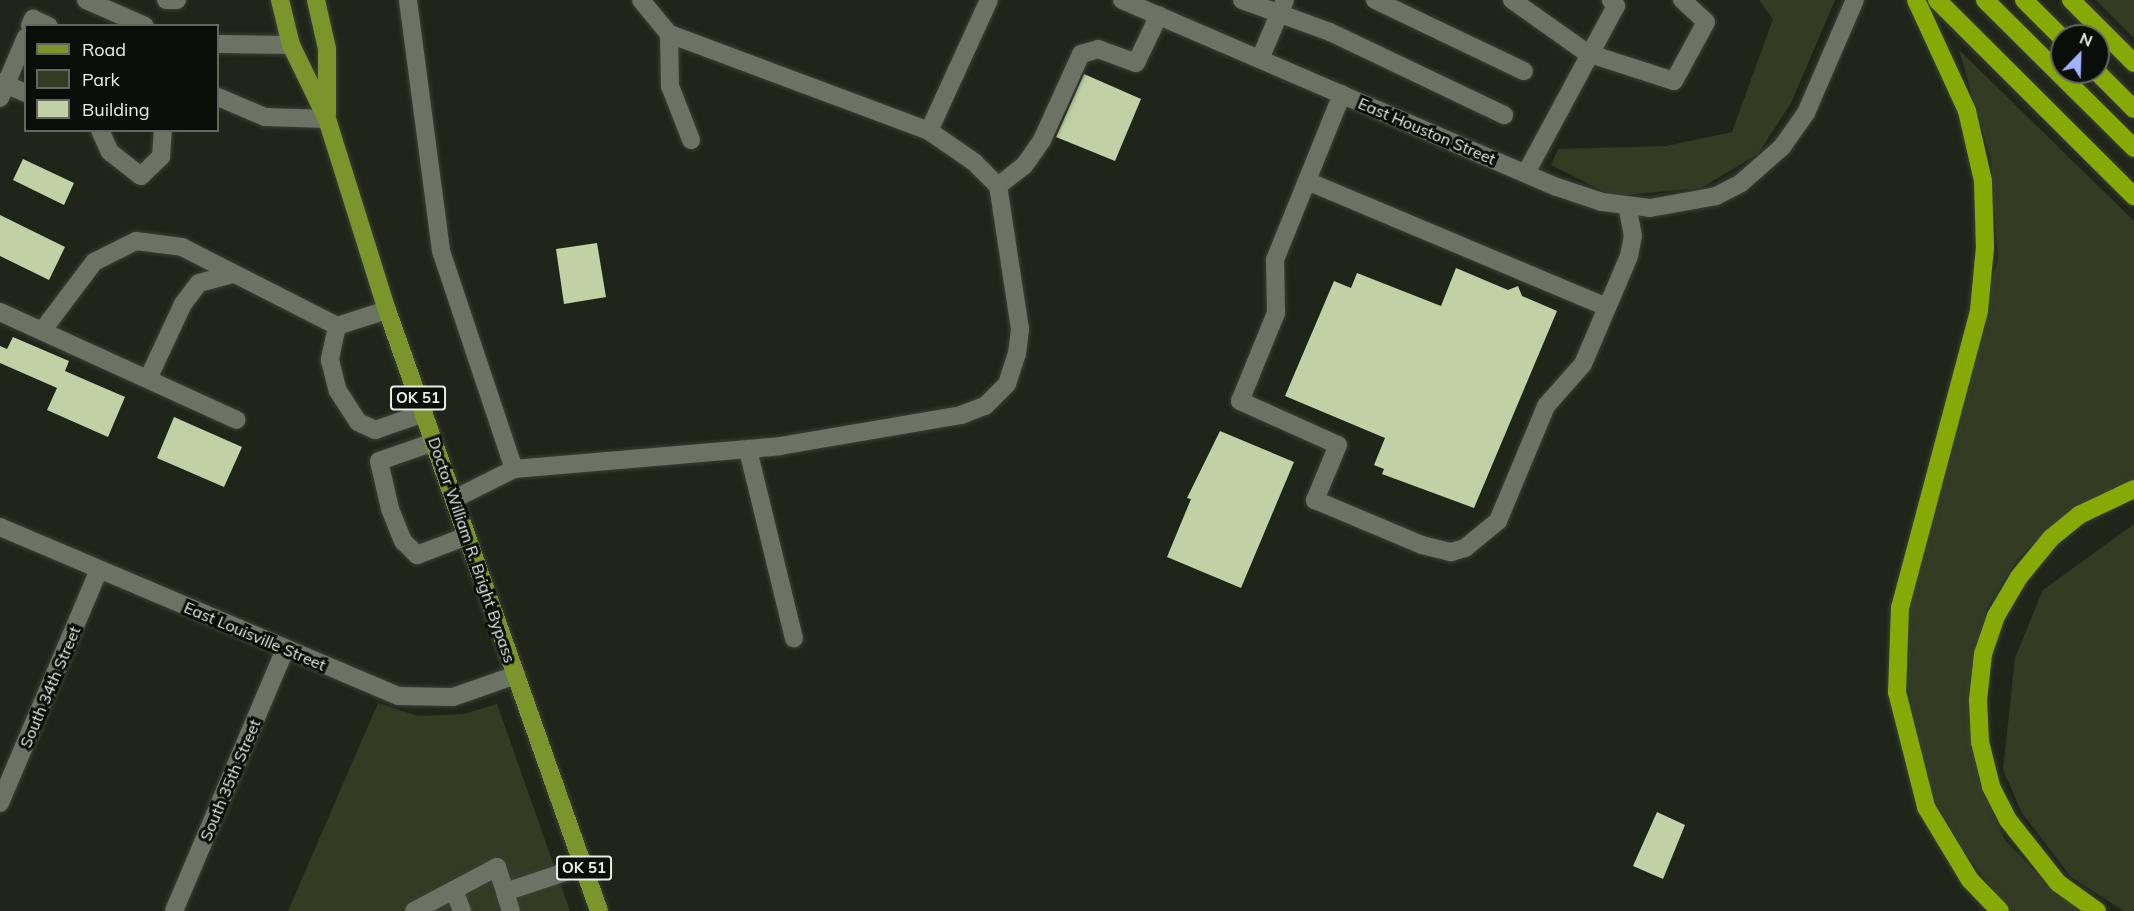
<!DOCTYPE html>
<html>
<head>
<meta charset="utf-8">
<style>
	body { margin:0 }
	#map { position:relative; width:2134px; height:911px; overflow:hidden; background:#202519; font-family:Mulish,sans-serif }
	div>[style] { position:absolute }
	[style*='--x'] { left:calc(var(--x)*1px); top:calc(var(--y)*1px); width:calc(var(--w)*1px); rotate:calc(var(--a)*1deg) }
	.green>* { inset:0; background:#333b23 }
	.building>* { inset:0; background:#c1d1a6 }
	.roads { filter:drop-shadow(0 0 2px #3b3f36) drop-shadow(0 0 2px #3b3f36) }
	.minor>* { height:18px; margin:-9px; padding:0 9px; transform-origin:9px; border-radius:9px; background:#6c7264 }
	.major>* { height:18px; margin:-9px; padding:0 9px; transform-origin:9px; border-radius:9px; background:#7b942b }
	.highway>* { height:18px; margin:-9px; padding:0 9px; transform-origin:9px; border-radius:9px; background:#85aa05 }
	span { translate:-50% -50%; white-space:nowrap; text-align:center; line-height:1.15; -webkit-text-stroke:6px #0b0d08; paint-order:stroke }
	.shield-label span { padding:2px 4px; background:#0b0d08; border:2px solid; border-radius:4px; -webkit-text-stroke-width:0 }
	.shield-label { font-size:15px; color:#eaede6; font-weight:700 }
	.street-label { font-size:16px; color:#eaede6 }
	.legend { position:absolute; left:24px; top:24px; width:195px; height:108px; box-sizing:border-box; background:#0b0d08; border:2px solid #646761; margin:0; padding:8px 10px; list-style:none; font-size:18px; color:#eaede6 }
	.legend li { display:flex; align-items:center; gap:12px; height:30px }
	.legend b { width:30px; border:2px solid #646761 }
	.north { position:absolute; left:2050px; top:24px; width:60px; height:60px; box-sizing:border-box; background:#0b0d08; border:2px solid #646761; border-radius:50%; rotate:23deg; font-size:16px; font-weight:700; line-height:24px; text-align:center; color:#eaede6 }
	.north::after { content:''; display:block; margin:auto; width:21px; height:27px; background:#a2b2fd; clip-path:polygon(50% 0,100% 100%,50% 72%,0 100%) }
</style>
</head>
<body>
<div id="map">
	<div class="green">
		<i style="clip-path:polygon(1759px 0,1835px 0,1791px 103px,1758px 154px,1701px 188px,1613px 196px,1551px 165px,1558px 149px,1666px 146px,1732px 132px,1773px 19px)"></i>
		<i style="clip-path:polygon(2096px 0,2134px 0,2134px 38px)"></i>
		<i style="clip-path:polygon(1959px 50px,2134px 221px,2134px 481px,2058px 521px,2017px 560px,1987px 608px,1972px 666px,1980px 783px,2005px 840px,2045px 882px,2085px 911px,2009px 911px,1960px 846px,1928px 788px,1905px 676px,1908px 615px,1998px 258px,1991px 159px)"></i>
		<i style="clip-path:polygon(2134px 524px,2134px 911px,2124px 911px,2071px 877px,2022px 813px,2003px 770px,2015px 658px,2043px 590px)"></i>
		<i style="clip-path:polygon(378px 703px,418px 716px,464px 714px,497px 704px,570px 911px,288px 911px)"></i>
	</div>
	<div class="building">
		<i style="clip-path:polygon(1084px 74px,1141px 99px,1115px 161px,1056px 137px)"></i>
		<i style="clip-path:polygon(23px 159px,74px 183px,64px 205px,13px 180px)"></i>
		<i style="clip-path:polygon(0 215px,65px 247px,49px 280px,0 256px)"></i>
		<i style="clip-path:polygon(597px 243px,606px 297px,564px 304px,556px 249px)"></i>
		<i style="clip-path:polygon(1456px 268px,1508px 290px,1518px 286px,1522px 296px,1557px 311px,1474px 508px,1382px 474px,1384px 469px,1374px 465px,1385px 438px,1285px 396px,1334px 281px,1351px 288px,1357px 273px,1441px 306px)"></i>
		<i style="clip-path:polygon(13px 337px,69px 361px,65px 371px,125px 397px,108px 437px,47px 410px,57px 388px,0 363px,0 346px,7px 349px)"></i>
		<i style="clip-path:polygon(174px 417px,242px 447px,224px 487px,157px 458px)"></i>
		<i style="clip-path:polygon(1220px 431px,1294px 462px,1241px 588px,1167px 557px,1191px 499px,1187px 498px)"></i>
		<i style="clip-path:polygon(1657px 812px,1685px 825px,1663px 879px,1633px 866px)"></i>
	</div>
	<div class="roads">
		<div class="minor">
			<i style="--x:86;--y:0;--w:64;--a:23.8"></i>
			<i style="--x:166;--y:0;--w:11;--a:0"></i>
			<i style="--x:408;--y:0;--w:253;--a:82.5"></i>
			<i style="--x:441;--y:251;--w:230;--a:71.5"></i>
			<i style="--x:514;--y:469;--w:67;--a:153.4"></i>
			<i style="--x:1122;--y:0;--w:473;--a:23.3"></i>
			<i style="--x:1557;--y:187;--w:47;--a:18.4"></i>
			<i style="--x:1602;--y:202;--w:48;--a:7.1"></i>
			<i style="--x:1650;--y:208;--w:67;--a:-10.3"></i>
			<i style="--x:1716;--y:196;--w:28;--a:-27"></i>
			<i style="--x:1741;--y:183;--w:55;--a:-41.3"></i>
			<i style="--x:1782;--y:147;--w:42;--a:-54.8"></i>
			<i style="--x:1806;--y:113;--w:123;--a:-66.6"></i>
			<i style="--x:1242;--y:0;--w:94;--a:20"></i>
			<i style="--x:1330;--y:32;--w:193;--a:25.5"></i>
			<i style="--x:1375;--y:0;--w:165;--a:25.5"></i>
			<i style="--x:1512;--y:0;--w:92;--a:35.2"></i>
			<i style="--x:1587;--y:53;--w:91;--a:17.8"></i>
			<i style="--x:1674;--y:81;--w:67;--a:-61.5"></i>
			<i style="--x:1706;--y:22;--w:33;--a:-137"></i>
			<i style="--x:30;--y:26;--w:8;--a:-67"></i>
			<i style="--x:33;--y:19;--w:17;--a:24"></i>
			<i style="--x:669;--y:34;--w:52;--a:88.9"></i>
			<i style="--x:670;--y:86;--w:58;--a:68.7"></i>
			<i style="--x:218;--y:44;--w:73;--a:0.8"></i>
			<i style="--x:1260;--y:59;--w:64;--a:-67"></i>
			<i style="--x:0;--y:82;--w:28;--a:23"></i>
			<i style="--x:1342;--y:94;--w:179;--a:112"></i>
			<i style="--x:1275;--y:260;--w:53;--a:88.9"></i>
			<i style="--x:1276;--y:313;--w:95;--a:112.2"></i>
			<i style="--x:1240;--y:401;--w:107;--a:24.2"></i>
			<i style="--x:1338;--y:445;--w:60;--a:112.7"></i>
			<i style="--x:1315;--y:500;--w:116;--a:22.8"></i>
			<i style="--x:1422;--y:545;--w:30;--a:14"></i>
			<i style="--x:1451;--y:552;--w:15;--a:-16"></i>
			<i style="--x:1465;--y:548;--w:43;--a:-39.3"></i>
			<i style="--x:1498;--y:521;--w:125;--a:-67.3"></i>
			<i style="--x:1546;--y:406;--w:56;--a:-48.6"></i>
			<i style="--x:1583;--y:364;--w:117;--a:-66.9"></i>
			<i style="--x:1629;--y:256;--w:20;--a:-79"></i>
			<i style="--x:1633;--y:236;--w:31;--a:-101"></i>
			<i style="--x:218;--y:97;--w:51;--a:23.1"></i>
			<i style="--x:265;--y:117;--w:62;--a:1.8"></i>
			<i style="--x:0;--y:98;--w:66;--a:-66.9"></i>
			<i style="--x:100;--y:130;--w:24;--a:66"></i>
			<i style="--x:110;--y:152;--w:39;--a:38"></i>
			<i style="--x:141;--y:176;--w:28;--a:-44"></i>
			<i style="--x:161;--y:157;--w:27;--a:-86"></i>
			<i style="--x:929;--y:131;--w:144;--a:-65.4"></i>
			<i style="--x:1526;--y:173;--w:190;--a:-61.7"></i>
			<i style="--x:1616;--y:6;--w:8;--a:-130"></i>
			<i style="--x:1307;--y:181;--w:325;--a:22.8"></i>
			<i style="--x:998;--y:186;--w:33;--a:-38"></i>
			<i style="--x:1024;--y:166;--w:32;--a:-55"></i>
			<i style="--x:1042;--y:140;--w:94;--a:-65.6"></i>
			<i style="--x:1081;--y:54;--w:18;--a:-16"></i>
			<i style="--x:1098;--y:49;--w:40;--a:20.2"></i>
			<i style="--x:1136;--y:63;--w:53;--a:-64.4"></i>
			<i style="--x:0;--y:312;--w:260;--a:24.5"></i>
			<i style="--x:337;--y:326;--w:35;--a:102"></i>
			<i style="--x:330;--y:360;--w:32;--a:76"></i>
			<i style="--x:338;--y:391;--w:37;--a:57"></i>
			<i style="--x:358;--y:422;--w:19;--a:25"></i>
			<i style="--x:375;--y:430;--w:52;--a:-19.1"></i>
			<i style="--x:42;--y:331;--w:86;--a:-53"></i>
			<i style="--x:94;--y:262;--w:47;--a:-26.6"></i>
			<i style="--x:136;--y:241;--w:46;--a:7.4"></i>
			<i style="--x:182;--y:247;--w:174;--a:27"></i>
			<i style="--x:337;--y:326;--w:52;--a:-17.7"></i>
			<i style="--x:148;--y:379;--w:83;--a:-65"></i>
			<i style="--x:183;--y:304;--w:26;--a:-53"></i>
			<i style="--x:199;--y:283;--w:35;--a:-15"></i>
			<i style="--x:434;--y:442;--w:58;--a:160.9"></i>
			<i style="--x:379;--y:461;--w:49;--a:77.1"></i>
			<i style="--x:390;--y:509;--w:35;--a:68"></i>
			<i style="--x:403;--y:541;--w:20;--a:45"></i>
			<i style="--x:417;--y:555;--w:53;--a:-20.8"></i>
			<i style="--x:748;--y:450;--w:194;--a:76.3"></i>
			<i style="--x:514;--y:469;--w:267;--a:-4.9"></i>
			<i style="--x:780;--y:446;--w:184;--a:-9.7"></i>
			<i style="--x:961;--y:415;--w:26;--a:-21"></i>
			<i style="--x:985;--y:406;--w:31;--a:-45"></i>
			<i style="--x:1007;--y:384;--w:32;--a:-72"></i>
			<i style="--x:1017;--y:354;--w:25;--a:-83"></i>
			<i style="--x:1020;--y:329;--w:145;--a:-98.7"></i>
			<i style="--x:998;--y:186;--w:34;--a:-135"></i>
			<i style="--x:974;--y:162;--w:55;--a:-145.4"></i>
			<i style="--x:929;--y:131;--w:278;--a:-159.5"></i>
			<i style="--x:669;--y:34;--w:44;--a:-129.5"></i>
			<i style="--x:0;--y:527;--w:432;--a:23"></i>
			<i style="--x:398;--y:696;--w:55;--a:1"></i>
			<i style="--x:453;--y:697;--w:67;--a:-19.2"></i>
			<i style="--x:0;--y:803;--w:253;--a:-67"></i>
			<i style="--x:454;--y:890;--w:22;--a:69"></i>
			<i style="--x:174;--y:911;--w:285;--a:-67"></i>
			<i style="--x:414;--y:911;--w:94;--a:-27.9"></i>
			<i style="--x:497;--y:867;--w:26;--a:72"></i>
			<i style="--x:511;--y:911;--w:20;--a:-108"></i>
			<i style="--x:505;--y:892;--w:82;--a:-18.4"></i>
		</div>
		<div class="major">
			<i style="--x:280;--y:0;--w:46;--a:76.3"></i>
			<i style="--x:291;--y:45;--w:82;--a:64.1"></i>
			<i style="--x:327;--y:119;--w:200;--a:72.6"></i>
			<i style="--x:387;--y:310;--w:637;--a:70.57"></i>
			<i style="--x:316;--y:0;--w:50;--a:77.3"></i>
			<i style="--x:327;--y:49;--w:65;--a:90"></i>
		</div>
		<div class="highway">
			<i style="--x:1916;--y:0;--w:122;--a:65.3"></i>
			<i style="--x:1967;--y:111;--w:72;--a:77.1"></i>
			<i style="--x:1983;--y:181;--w:66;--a:88.3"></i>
			<i style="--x:1985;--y:247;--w:64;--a:95.4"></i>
			<i style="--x:1979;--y:311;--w:306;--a:104.9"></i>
			<i style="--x:1900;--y:607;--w:85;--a:92"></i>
			<i style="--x:1897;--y:692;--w:119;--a:75.8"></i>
			<i style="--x:1926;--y:807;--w:85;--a:58.9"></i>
			<i style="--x:1970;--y:880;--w:43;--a:45.9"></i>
			<i style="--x:1937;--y:0;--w:278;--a:44.9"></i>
			<i style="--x:1985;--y:0;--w:210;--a:44.8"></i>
			<i style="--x:2024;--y:0;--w:54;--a:45"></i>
			<i style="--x:2071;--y:0;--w:89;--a:45"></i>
			<i style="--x:2097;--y:72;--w:52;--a:45"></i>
			<i style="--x:2097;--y:911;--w:48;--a:-144.3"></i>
			<i style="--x:2058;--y:883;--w:80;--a:-128.4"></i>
			<i style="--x:2008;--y:820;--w:38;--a:-117"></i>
			<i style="--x:1991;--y:786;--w:45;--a:-104"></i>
			<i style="--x:1980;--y:742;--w:42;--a:-92.7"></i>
			<i style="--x:1978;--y:700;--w:46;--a:-83.8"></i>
			<i style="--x:1983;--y:654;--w:40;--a:-71.1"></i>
			<i style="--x:1996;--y:616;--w:45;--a:-59.5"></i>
			<i style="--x:2019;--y:577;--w:50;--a:-50.6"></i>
			<i style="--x:2051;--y:538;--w:36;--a:-39"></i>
			<i style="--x:2079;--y:515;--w:61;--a:-25.3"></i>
		</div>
	</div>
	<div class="shield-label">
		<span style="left:418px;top:398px">OK 51</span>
		<span style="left:584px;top:868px">OK 51</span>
	</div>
	<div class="street-label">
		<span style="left:1427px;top:131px;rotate:23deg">East Houston Street</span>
		<span style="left:472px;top:550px;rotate:71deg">Doctor William R. Bright Bypass</span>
		<span style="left:255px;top:636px;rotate:23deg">East Louisville Street</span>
		<span style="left:50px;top:687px;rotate:-67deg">South 34th Street</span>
		<span style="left:230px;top:780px;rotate:-67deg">South 35th Street</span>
	</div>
	<ul class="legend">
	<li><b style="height:8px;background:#7b942b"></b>Road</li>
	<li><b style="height:16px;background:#333b23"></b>Park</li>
	<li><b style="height:16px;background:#c1d1a6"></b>Building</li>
	</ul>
	<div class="north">N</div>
</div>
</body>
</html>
